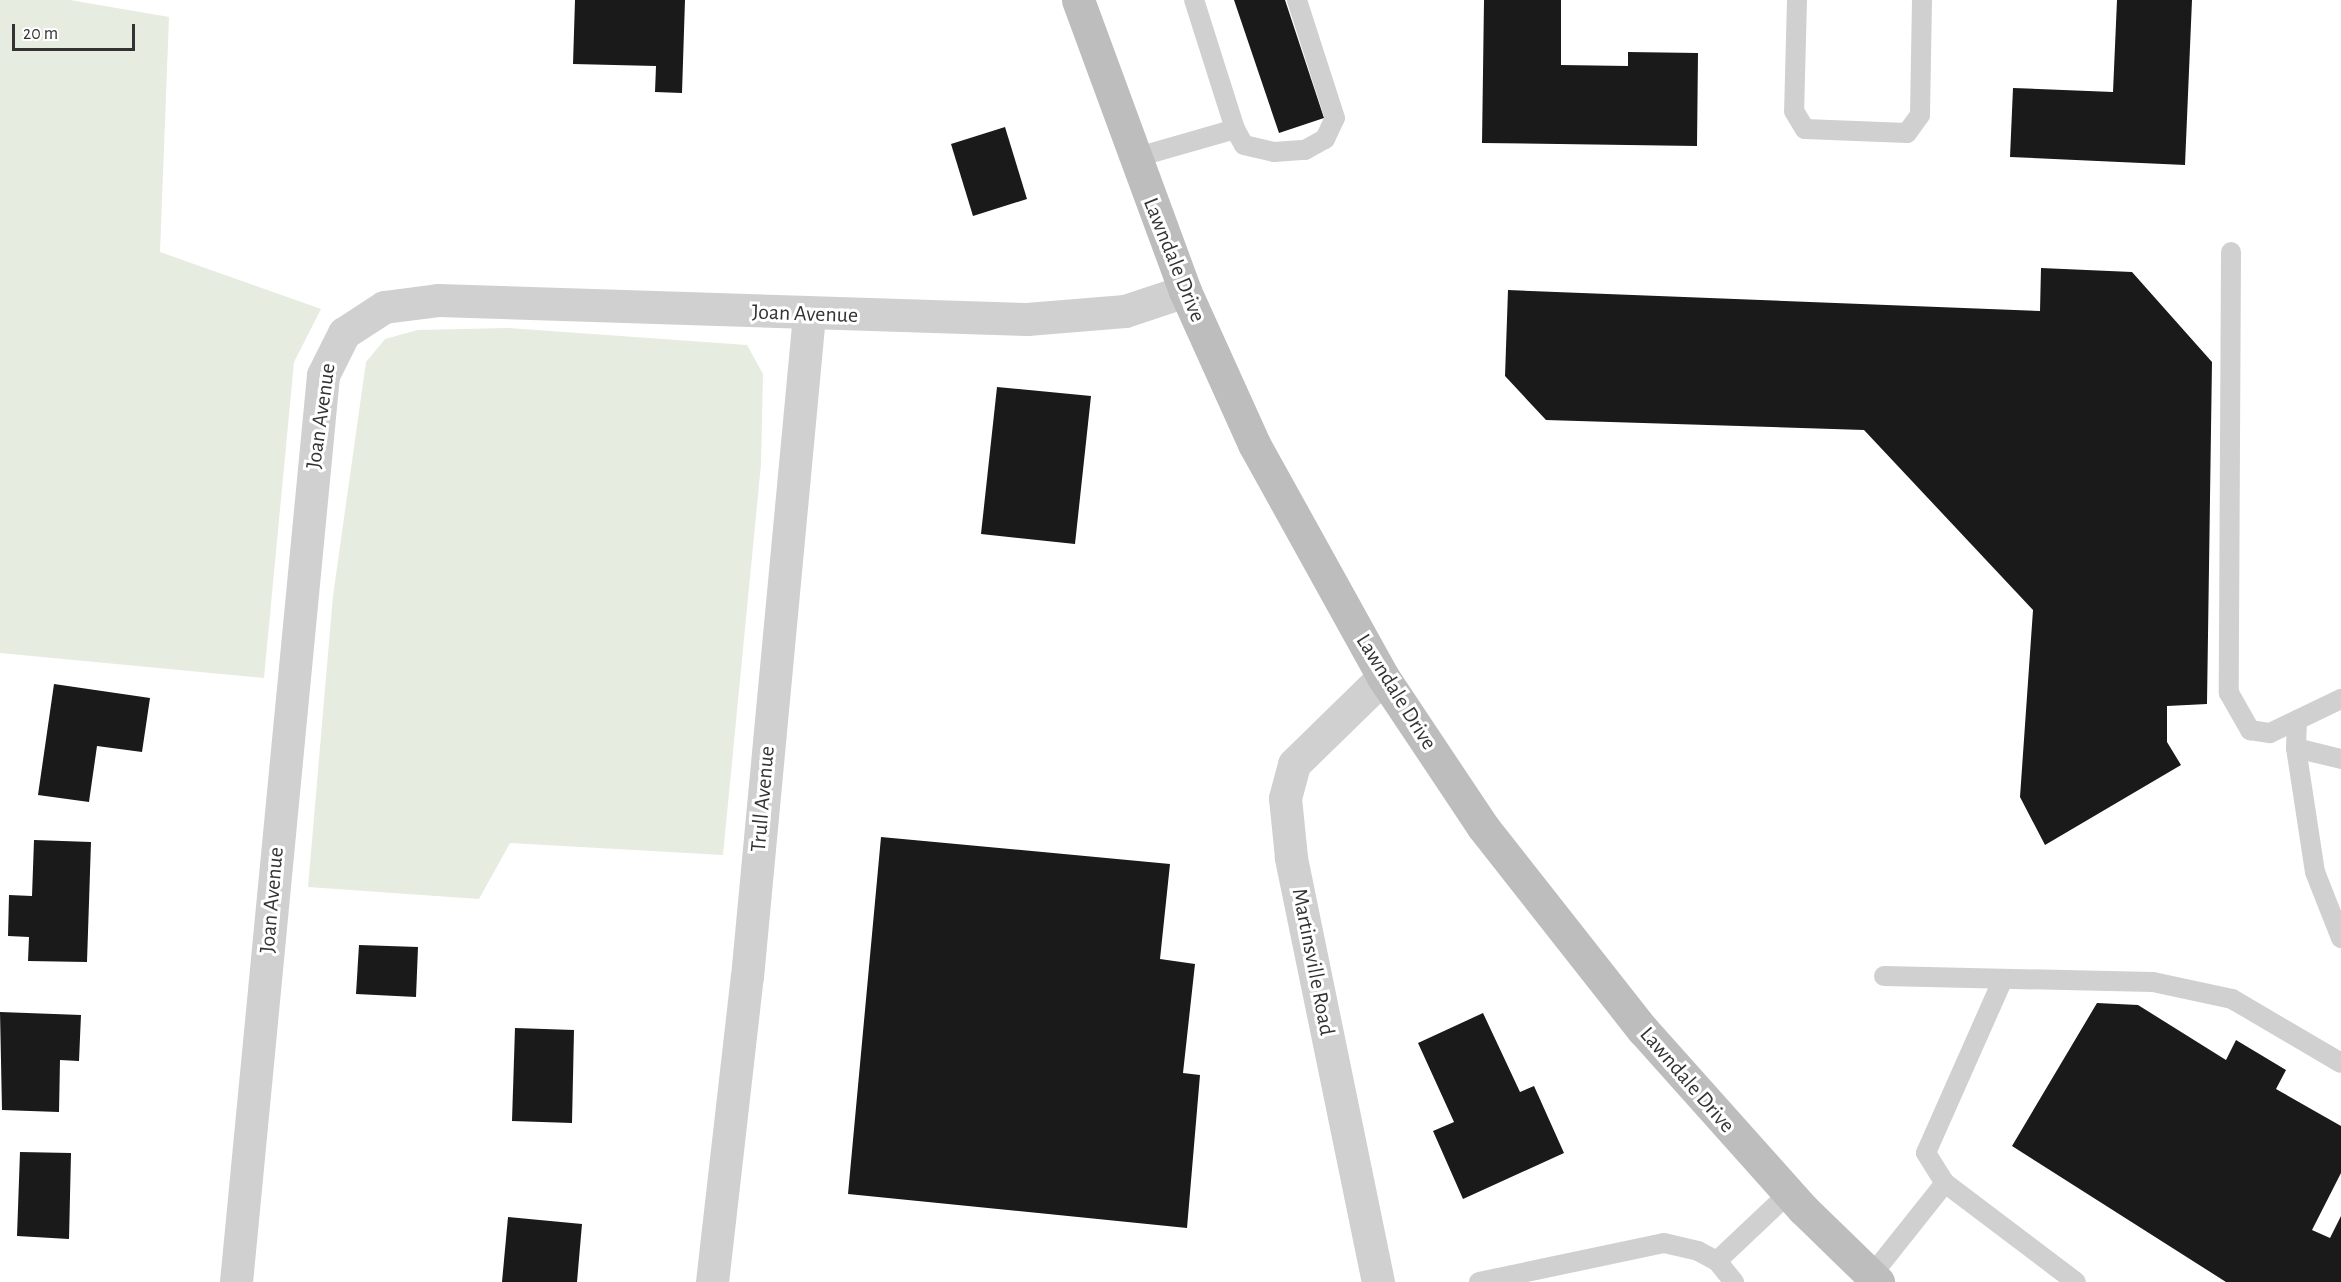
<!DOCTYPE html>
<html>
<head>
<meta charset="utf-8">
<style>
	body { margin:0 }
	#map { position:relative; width:2341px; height:1282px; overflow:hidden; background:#fff; font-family:"Alegreya Sans",sans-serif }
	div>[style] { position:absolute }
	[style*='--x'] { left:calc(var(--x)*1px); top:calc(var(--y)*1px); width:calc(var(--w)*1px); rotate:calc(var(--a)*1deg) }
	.green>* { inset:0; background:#e6ecdf }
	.building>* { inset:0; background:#1a1a1a }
	.service>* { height:20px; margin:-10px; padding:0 10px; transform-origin:10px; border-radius:10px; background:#d0d0d0 }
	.minor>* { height:33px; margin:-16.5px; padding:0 16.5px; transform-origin:16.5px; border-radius:16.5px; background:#d0d0d0 }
	.secondary>* { height:33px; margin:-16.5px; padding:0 16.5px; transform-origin:16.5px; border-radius:16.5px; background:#bdbdbd }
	span { translate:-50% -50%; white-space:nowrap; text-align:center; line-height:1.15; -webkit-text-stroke:6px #fff; paint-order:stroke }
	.street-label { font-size:22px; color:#333 }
	.scale { position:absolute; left:12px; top:24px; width:123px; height:27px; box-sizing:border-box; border:3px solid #333; border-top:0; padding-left:8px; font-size:18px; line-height:21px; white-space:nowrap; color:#333; -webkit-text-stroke:4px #fff; paint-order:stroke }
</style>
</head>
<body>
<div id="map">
	<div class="green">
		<i style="clip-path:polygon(0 0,70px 0,169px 17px,160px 252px,321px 309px,294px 362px,264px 678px,0 653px)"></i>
		<i style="clip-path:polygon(507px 328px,747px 345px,763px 374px,761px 464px,723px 855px,510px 843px,479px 899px,308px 887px,333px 596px,366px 362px,385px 339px,418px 330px)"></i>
	</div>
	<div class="building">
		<i style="clip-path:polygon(575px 0,685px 0,682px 93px,655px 92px,656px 66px,573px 64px)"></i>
		<i style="clip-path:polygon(1234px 0,1285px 0,1324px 118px,1279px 133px)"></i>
		<i style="clip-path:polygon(1484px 0,1561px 0,1561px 65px,1628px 66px,1628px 52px,1698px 53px,1697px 146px,1482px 143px)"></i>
		<i style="clip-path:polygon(2117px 0,2192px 0,2185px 165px,2010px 157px,2013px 88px,2113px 92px)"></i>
		<i style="clip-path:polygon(1005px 127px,1027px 199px,973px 216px,951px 144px)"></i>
		<i style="clip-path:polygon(2041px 268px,2132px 272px,2212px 362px,2207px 704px,2167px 706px,2167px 742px,2181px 765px,2045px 845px,2020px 797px,2033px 610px,1864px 430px,1546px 420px,1505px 376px,1508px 290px,2040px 311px)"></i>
		<i style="clip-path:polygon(997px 387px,1091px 396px,1075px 544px,981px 534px)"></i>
		<i style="clip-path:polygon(54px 684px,150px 698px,142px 752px,97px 746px,89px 802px,38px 795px)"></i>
		<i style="clip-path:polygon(881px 837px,1170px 864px,1160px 959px,1195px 964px,1183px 1073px,1200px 1075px,1187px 1228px,848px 1194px)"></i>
		<i style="clip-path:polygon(34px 840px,91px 842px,87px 962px,28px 961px,29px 937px,8px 936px,9px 895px,32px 896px)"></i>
		<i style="clip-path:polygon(359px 945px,418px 947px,416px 997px,356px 994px)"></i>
		<i style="clip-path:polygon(2097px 1003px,2138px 1005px,2226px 1060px,2236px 1040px,2286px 1070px,2276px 1089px,2341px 1126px,2341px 1173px,2312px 1230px,2330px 1238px,2341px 1216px,2341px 1282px,2226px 1282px,2012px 1146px)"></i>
		<i style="clip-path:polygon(0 1012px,81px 1015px,79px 1061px,60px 1060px,59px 1112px,2px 1110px)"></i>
		<i style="clip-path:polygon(1483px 1013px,1520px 1092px,1534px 1086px,1564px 1153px,1463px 1199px,1433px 1131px,1454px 1122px,1418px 1043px)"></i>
		<i style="clip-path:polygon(515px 1028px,574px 1030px,572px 1123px,512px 1121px)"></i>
		<i style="clip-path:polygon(20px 1152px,71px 1153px,69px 1239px,17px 1236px)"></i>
		<i style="clip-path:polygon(508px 1217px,582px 1224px,577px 1282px,502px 1282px)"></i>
	</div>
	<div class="service">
		<i style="--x:1797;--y:0;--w:111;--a:91.5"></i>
		<i style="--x:1794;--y:111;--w:21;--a:59"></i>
		<i style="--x:1805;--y:129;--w:102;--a:2.2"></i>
		<i style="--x:1907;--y:133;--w:22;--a:-54"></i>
		<i style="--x:1920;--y:115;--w:115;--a:-89"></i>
		<i style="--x:1235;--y:129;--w:18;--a:61"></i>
		<i style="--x:1244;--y:145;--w:31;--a:13"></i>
		<i style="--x:1274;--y:152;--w:31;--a:-4"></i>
		<i style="--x:1305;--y:150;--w:23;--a:-29"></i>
		<i style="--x:1325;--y:139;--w:23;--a:-65"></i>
		<i style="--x:1335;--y:118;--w:124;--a:-107.9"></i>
		<i style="--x:1134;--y:158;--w:105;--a:-16"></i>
		<i style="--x:1235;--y:129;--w:135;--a:-107.6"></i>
		<i style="--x:2231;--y:252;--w:441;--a:90.3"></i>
		<i style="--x:2229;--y:693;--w:43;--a:60.4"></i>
		<i style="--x:2250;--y:730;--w:20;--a:9"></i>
		<i style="--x:2270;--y:733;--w:79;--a:-25.6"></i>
		<i style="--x:2297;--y:720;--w:28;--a:92"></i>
		<i style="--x:2296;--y:748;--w:125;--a:81.3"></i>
		<i style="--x:2315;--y:872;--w:71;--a:68.5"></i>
		<i style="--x:2296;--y:748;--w:46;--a:13.7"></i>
		<i style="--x:1884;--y:976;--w:269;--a:1.3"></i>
		<i style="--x:2153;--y:982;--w:81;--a:12.1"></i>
		<i style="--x:2232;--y:999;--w:126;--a:30.4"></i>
		<i style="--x:2003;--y:979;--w:190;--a:113.9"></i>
		<i style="--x:1926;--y:1153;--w:36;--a:58"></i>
		<i style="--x:1945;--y:1183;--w:164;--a:37.1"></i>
		<i style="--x:1717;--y:1261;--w:99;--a:-43.4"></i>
		<i style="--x:1871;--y:1276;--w:119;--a:-51.5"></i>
		<i style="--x:1479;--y:1282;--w:189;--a:-11.9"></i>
		<i style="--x:1664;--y:1243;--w:35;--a:13"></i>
		<i style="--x:1698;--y:1251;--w:21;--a:28"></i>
		<i style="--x:1717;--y:1261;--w:27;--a:51"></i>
	</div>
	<div class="minor">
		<i style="--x:236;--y:1282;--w:911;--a:-84.52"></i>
		<i style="--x:323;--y:375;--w:47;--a:-63.4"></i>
		<i style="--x:344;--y:333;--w:48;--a:-33"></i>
		<i style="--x:384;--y:307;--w:54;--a:-7.4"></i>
		<i style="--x:438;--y:300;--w:589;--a:1.85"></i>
		<i style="--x:1027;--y:319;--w:98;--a:-4.7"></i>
		<i style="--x:1125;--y:311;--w:63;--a:-18.4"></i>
		<i style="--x:712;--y:1282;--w:307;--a:-83.5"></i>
		<i style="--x:747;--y:977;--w:665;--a:-84.65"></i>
		<i style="--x:1378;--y:1282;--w:434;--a:-101.6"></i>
		<i style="--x:1291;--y:857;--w:59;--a:-95.8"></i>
		<i style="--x:1285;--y:798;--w:35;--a:-75"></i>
		<i style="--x:1294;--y:764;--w:124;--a:-44.3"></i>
	</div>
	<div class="secondary">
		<i style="--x:1078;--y:0;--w:310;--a:69.8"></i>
		<i style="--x:1185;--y:291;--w:168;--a:65.7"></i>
		<i style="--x:1254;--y:444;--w:266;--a:61"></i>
		<i style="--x:1383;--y:677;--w:180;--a:56.3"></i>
		<i style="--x:1483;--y:827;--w:258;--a:51.8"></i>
		<i style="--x:1643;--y:1030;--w:240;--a:48.2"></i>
		<i style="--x:1803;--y:1209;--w:105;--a:44.2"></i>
	</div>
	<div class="street-label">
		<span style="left:1174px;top:260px;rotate:68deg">Lawndale Drive</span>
		<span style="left:805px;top:314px;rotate:2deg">Joan Avenue</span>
		<span style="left:321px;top:416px;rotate:-82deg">Joan Avenue</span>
		<span style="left:1396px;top:692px;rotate:58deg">Lawndale Drive</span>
		<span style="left:763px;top:799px;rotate:-85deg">Trull Avenue</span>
		<span style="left:272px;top:900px;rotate:-85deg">Joan Avenue</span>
		<span style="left:1313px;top:962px;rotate:79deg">Martinsville Road</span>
		<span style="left:1687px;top:1080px;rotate:49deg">Lawndale Drive</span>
	</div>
	<div class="scale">20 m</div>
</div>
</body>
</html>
